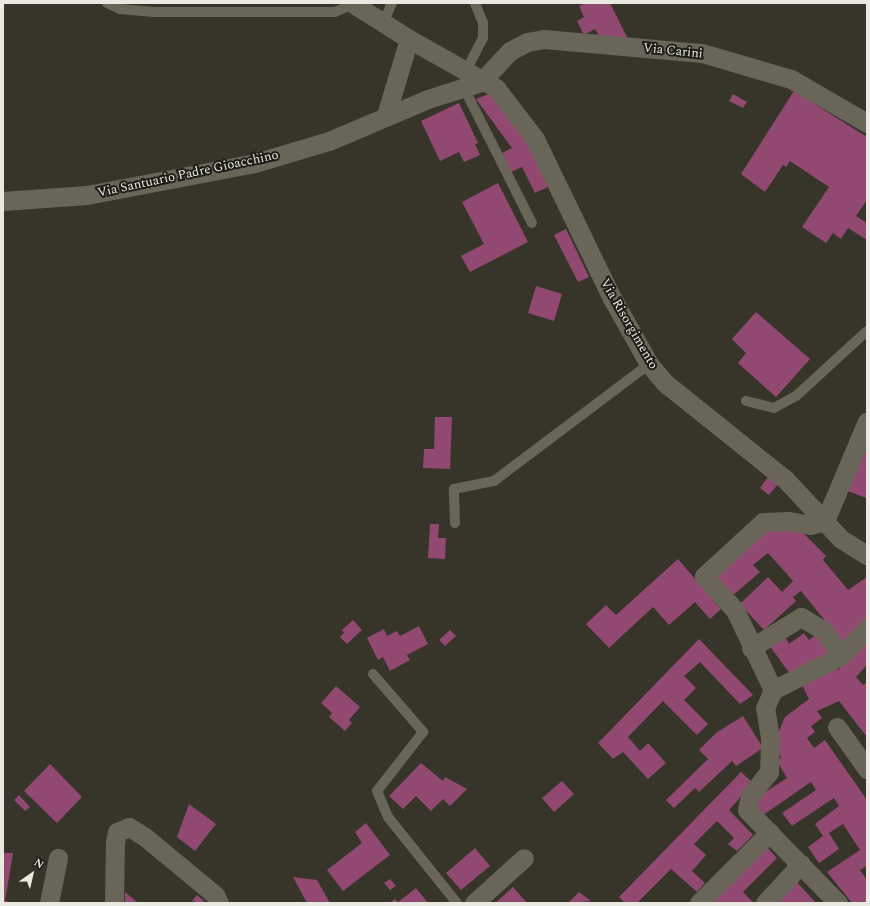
<!DOCTYPE html>
<html>
<head>
<meta charset="utf-8">
<style>
	body { margin:0 }
	#map { position:relative; width:870px; height:906px; overflow:hidden; background:#373529; font-family:Spectral,serif }
	div>[style] { position:absolute }
	[style*='--x'] { left:calc(var(--x)*1px); top:calc(var(--y)*1px); width:calc(var(--w)*1px); rotate:calc(var(--a)*1deg) }
	.building>* { inset:0; background:#914871 }
	.service>* { height:10px; margin:-5px; padding:0 5px; transform-origin:5px; border-radius:5px; background:#696659 }
	.minor>* { height:19px; margin:-9.5px; padding:0 9.5px; transform-origin:9.5px; border-radius:9.5px; background:#696659 }
	span { translate:-50% -50%; white-space:nowrap; text-align:center; line-height:1.15; -webkit-text-stroke:4px #1d1c17; paint-order:stroke }
	.street-label { font-size:13px; color:#eae9e1 }
	.frame { position:absolute; inset:0; border:4px solid #eae9e1; pointer-events:none }
	.north { position:absolute; left:12px; top:854px; width:40px; height:40px; -webkit-text-stroke:3px #1d1c17; paint-order:stroke; rotate:34deg; font-size:11px; font-weight:700; line-height:16px; text-align:center; color:#eae9e1 }
	.north::after { content:''; display:block; margin:auto; width:14px; height:18px; background:#eae9e1; clip-path:polygon(50% 0,100% 100%,50% 72%,0 100%) }
</style>
</head>
<body>
<div id="map">
	<div class="building">
		<i style="clip-path:polygon(586px 3px,610px 3px,628px 39px,599px 36px,595px 29px,584px 35px,577px 21px,584px 17px,579px 6px)"></i>
		<i style="clip-path:polygon(794px 91px,867px 137px,867px 200px,856px 216px,867px 223px,867px 240px,848px 228px,841px 239px,833px 233px,826px 243px,802px 227px,829px 187px,790px 161px,786px 167px,783px 165px,765px 192px,741px 174px)"></i>
		<i style="clip-path:polygon(491px 93px,527px 142px,548px 187px,535px 193px,522px 167px,511px 172px,502px 153px,512px 148px,476px 99px)"></i>
		<i style="clip-path:polygon(733px 94px,747px 102px,743px 108px,729px 101px)"></i>
		<i style="clip-path:polygon(459px 103px,478px 143px,475px 144px,480px 155px,464px 162px,459px 152px,440px 161px,421px 121px)"></i>
		<i style="clip-path:polygon(498px 183px,528px 242px,470px 272px,461px 256px,484px 244px,462px 202px)"></i>
		<i style="clip-path:polygon(566px 229px,589px 277px,578px 282px,554px 235px)"></i>
		<i style="clip-path:polygon(536px 286px,562px 294px,554px 321px,528px 313px)"></i>
		<i style="clip-path:polygon(756px 312px,810px 359px,776px 397px,738px 363px,746px 353px,732px 339px)"></i>
		<i style="clip-path:polygon(435px 417px,452px 417px,450px 469px,423px 468px,424px 449px,434px 449px)"></i>
		<i style="clip-path:polygon(867px 435px,867px 496px,866px 498px,845px 490px)"></i>
		<i style="clip-path:polygon(768px 477px,778px 484px,769px 495px,760px 488px)"></i>
		<i style="clip-path:polygon(430px 524px,439px 524px,438px 538px,446px 538px,445px 559px,428px 558px)"></i>
		<i style="clip-path:polygon(766px 527px,800px 530px,826px 556px,823px 560px,848px 590px,867px 577px,867px 619px,844px 644px,801px 591px,793px 597px,796px 601px,764px 630px,740px 604px,768px 577px,782px 592px,793px 581px,768px 553px,753px 565px,760px 572px,731px 597px,711px 577px)"></i>
		<i style="clip-path:polygon(678px 559px,721px 609px,710px 619px,695px 602px,669px 625px,653px 607px,609px 648px,586px 624px,606px 605px,616px 615px)"></i>
		<i style="clip-path:polygon(353px 620px,362px 630px,347px 644px,340px 637px,344px 633px,342px 630px)"></i>
		<i style="clip-path:polygon(419px 626px,428px 644px,407px 655px,410px 660px,390px 671px,383px 657px,378px 660px,367px 638px,384px 629px,387px 636px,397px 631px,400px 636px)"></i>
		<i style="clip-path:polygon(450px 630px,456px 636px,445px 646px,439px 640px)"></i>
		<i style="clip-path:polygon(804px 633px,809px 640px,817px 634px,831px 652px,790px 674px,769px 645px,784px 635px,789px 644px)"></i>
		<i style="clip-path:polygon(867px 638px,867px 665px,856px 677px,863px 685px,867px 682px,867px 737px,839px 701px,817px 711px,822px 718px,811px 726px,815px 732px,807px 738px,814px 748px,825px 740px,867px 800px,867px 866px,860px 870px,867px 880px,867px 903px,852px 903px,827px 872px,860px 850px,843px 824px,829px 833px,839px 849px,819px 863px,808px 847px,823px 836px,815px 824px,839px 806px,834px 798px,792px 826px,782px 813px,816px 790px,811px 782px,763px 815px,753px 800px,787px 778px,777px 761px,781px 758px,776px 738px,785px 717px,809px 699px,802px 685px,833px 666px,838px 670px)"></i>
		<i style="clip-path:polygon(699px 639px,753px 695px,740px 704px,700px 662px,684px 676px,696px 688px,684px 700px,708px 724px,697px 735px,663px 701px,628px 737px,640px 751px,648px 743px,666px 763px,648px 779px,623px 752px,613px 759px,598px 743px)"></i>
		<i style="clip-path:polygon(336px 686px,360px 707px,349px 720px,352px 723px,345px 731px,329px 717px,332px 713px,321px 703px)"></i>
		<i style="clip-path:polygon(743px 716px,763px 748px,736px 766px,732px 761px,699px 792px,695px 788px,674px 808px,666px 800px,708px 759px,699px 750px,716px 733px)"></i>
		<i style="clip-path:polygon(421px 763px,443px 781px,445px 777px,467px 789px,450px 806px,443px 799px,431px 811px,416px 796px,403px 809px,389px 796px)"></i>
		<i style="clip-path:polygon(50px 764px,82px 797px,57px 823px,24px 791px)"></i>
		<i style="clip-path:polygon(741px 772px,753px 783px,729px 810px,753px 835px,737px 851px,728px 844px,734px 838px,717px 821px,694px 844px,706px 855px,692px 871px,705px 883px,697px 892px,671px 869px,637px 903px,625px 903px,619px 897px)"></i>
		<i style="clip-path:polygon(562px 781px,574px 794px,554px 812px,542px 798px)"></i>
		<i style="clip-path:polygon(19px 795px,30px 807px,25px 811px,14px 800px)"></i>
		<i style="clip-path:polygon(189px 804px,216px 824px,195px 851px,177px 837px)"></i>
		<i style="clip-path:polygon(366px 823px,390px 855px,343px 891px,327px 870px,362px 843px,355px 832px)"></i>
		<i style="clip-path:polygon(766px 846px,777px 858px,743px 892px,754px 903px,708px 903px)"></i>
		<i style="clip-path:polygon(475px 848px,490px 866px,461px 890px,446px 873px)"></i>
		<i style="clip-path:polygon(3px 853px,13px 853px,5px 901px,12px 903px,3px 903px)"></i>
		<i style="clip-path:polygon(293px 877px,317px 880px,330px 903px,307px 903px)"></i>
		<i style="clip-path:polygon(390px 879px,396px 886px,390px 890px,384px 883px)"></i>
		<i style="clip-path:polygon(796px 881px,816px 903px,778px 903px)"></i>
		<i style="clip-path:polygon(513px 887px,527px 903px,495px 903px)"></i>
		<i style="clip-path:polygon(416px 888px,428px 903px,390px 903px,395px 899px,398px 902px)"></i>
		<i style="clip-path:polygon(125px 892px,138px 903px,125px 903px)"></i>
		<i style="clip-path:polygon(579px 892px,591px 901px,568px 903px)"></i>
		<i style="clip-path:polygon(197px 895px,204px 901px,202px 903px,192px 901px)"></i>
	</div>
	<div class="service">
		<i style="--x:107;--y:3;--w:14;--a:25"></i>
		<i style="--x:120;--y:9;--w:34;--a:5"></i>
		<i style="--x:154;--y:12;--w:181;--a:0"></i>
		<i style="--x:335;--y:12;--w:20;--a:-24"></i>
		<i style="--x:383;--y:23;--w:22;--a:-66"></i>
		<i style="--x:465;--y:73;--w:39;--a:-63"></i>
		<i style="--x:483;--y:38;--w:15;--a:-90"></i>
		<i style="--x:483;--y:23;--w:22;--a:-112"></i>
		<i style="--x:464;--y:88;--w:151;--a:63.3"></i>
		<i style="--x:746;--y:401;--w:29;--a:14"></i>
		<i style="--x:774;--y:408;--w:25;--a:-29"></i>
		<i style="--x:796;--y:396;--w:96;--a:-42.5"></i>
		<i style="--x:455;--y:523;--w:34;--a:-92"></i>
		<i style="--x:454;--y:489;--w:41;--a:-11.3"></i>
		<i style="--x:494;--y:481;--w:194;--a:-37"></i>
		<i style="--x:373;--y:674;--w:77;--a:49.2"></i>
		<i style="--x:423;--y:732;--w:75;--a:127.9"></i>
		<i style="--x:377;--y:791;--w:28;--a:67"></i>
		<i style="--x:388;--y:817;--w:110;--a:51.3"></i>
	</div>
	<div class="minor">
		<i style="--x:352;--y:3;--w:67;--a:32.3"></i>
		<i style="--x:386;--y:115;--w:79;--a:-73.2"></i>
		<i style="--x:409;--y:39;--w:100;--a:29.4"></i>
		<i style="--x:496;--y:88;--w:64;--a:52.6"></i>
		<i style="--x:535;--y:139;--w:177;--a:64.2"></i>
		<i style="--x:612;--y:298;--w:76;--a:60.7"></i>
		<i style="--x:649;--y:364;--w:25;--a:50"></i>
		<i style="--x:665;--y:383;--w:154;--a:38.7"></i>
		<i style="--x:785;--y:479;--w:82;--a:47"></i>
		<i style="--x:841;--y:539;--w:31;--a:32"></i>
		<i style="--x:3;--y:201;--w:84;--a:-4.1"></i>
		<i style="--x:87;--y:195;--w:171;--a:-10.8"></i>
		<i style="--x:255;--y:163;--w:77;--a:-16.6"></i>
		<i style="--x:329;--y:141;--w:108;--a:-23"></i>
		<i style="--x:428;--y:99;--w:56;--a:-17.8"></i>
		<i style="--x:481;--y:82;--w:42;--a:-46.9"></i>
		<i style="--x:510;--y:51;--w:19;--a:-28"></i>
		<i style="--x:527;--y:42;--w:17;--a:-10"></i>
		<i style="--x:544;--y:39;--w:159;--a:5.1"></i>
		<i style="--x:702;--y:53;--w:93;--a:16.3"></i>
		<i style="--x:791;--y:79;--w:88;--a:30.1"></i>
		<i style="--x:751;--y:648;--w:59;--a:-31.8"></i>
		<i style="--x:801;--y:617;--w:26;--a:31"></i>
		<i style="--x:823;--y:630;--w:31;--a:53"></i>
		<i style="--x:773;--y:690;--w:77;--a:-26.9"></i>
		<i style="--x:842;--y:655;--w:37;--a:-47"></i>
		<i style="--x:837;--y:727;--w:52;--a:54.5"></i>
		<i style="--x:49;--y:903;--w:46;--a:-78.7"></i>
		<i style="--x:114;--y:903;--w:61;--a:-89.1"></i>
		<i style="--x:115;--y:842;--w:10;--a:-79"></i>
		<i style="--x:117;--y:832;--w:13;--a:-23"></i>
		<i style="--x:129;--y:827;--w:19;--a:32"></i>
		<i style="--x:145;--y:837;--w:91;--a:39.6"></i>
		<i style="--x:215;--y:895;--w:9;--a:63"></i>
		<i style="--x:474;--y:903;--w:67;--a:-42"></i>
		<i style="--x:699;--y:903;--w:100;--a:-45"></i>
		<i style="--x:765;--y:903;--w:53;--a:-47.3"></i>
		<i style="--x:838;--y:903;--w:130;--a:-134.4"></i>
		<i style="--x:747;--y:810;--w:14;--a:-78"></i>
		<i style="--x:750;--y:796;--w:31;--a:-52"></i>
		<i style="--x:769;--y:772;--w:34;--a:-88"></i>
		<i style="--x:770;--y:738;--w:30;--a:-99"></i>
		<i style="--x:765;--y:708;--w:20;--a:-66"></i>
		<i style="--x:773;--y:690;--w:89;--a:-115.4"></i>
		<i style="--x:735;--y:610;--w:46;--a:-132.4"></i>
		<i style="--x:704;--y:576;--w:80;--a:-42.5"></i>
		<i style="--x:763;--y:522;--w:26;--a:-2"></i>
		<i style="--x:789;--y:521;--w:21;--a:11"></i>
		<i style="--x:810;--y:525;--w:16;--a:-15"></i>
		<i style="--x:825;--y:521;--w:108;--a:-67.2"></i>
	</div>
	<div class="street-label">
		<span style="left:673px;top:51px;rotate:6deg">Via Carini</span>
		<span style="left:188px;top:174px;rotate:-12deg">Via Santuario Padre Gioacchino</span>
		<span style="left:629px;top:324px;rotate:60deg">Via Risorgimento</span>
	</div>
	<div class="frame"></div>
	<div class="north">N</div>
</div>
</body>
</html>
